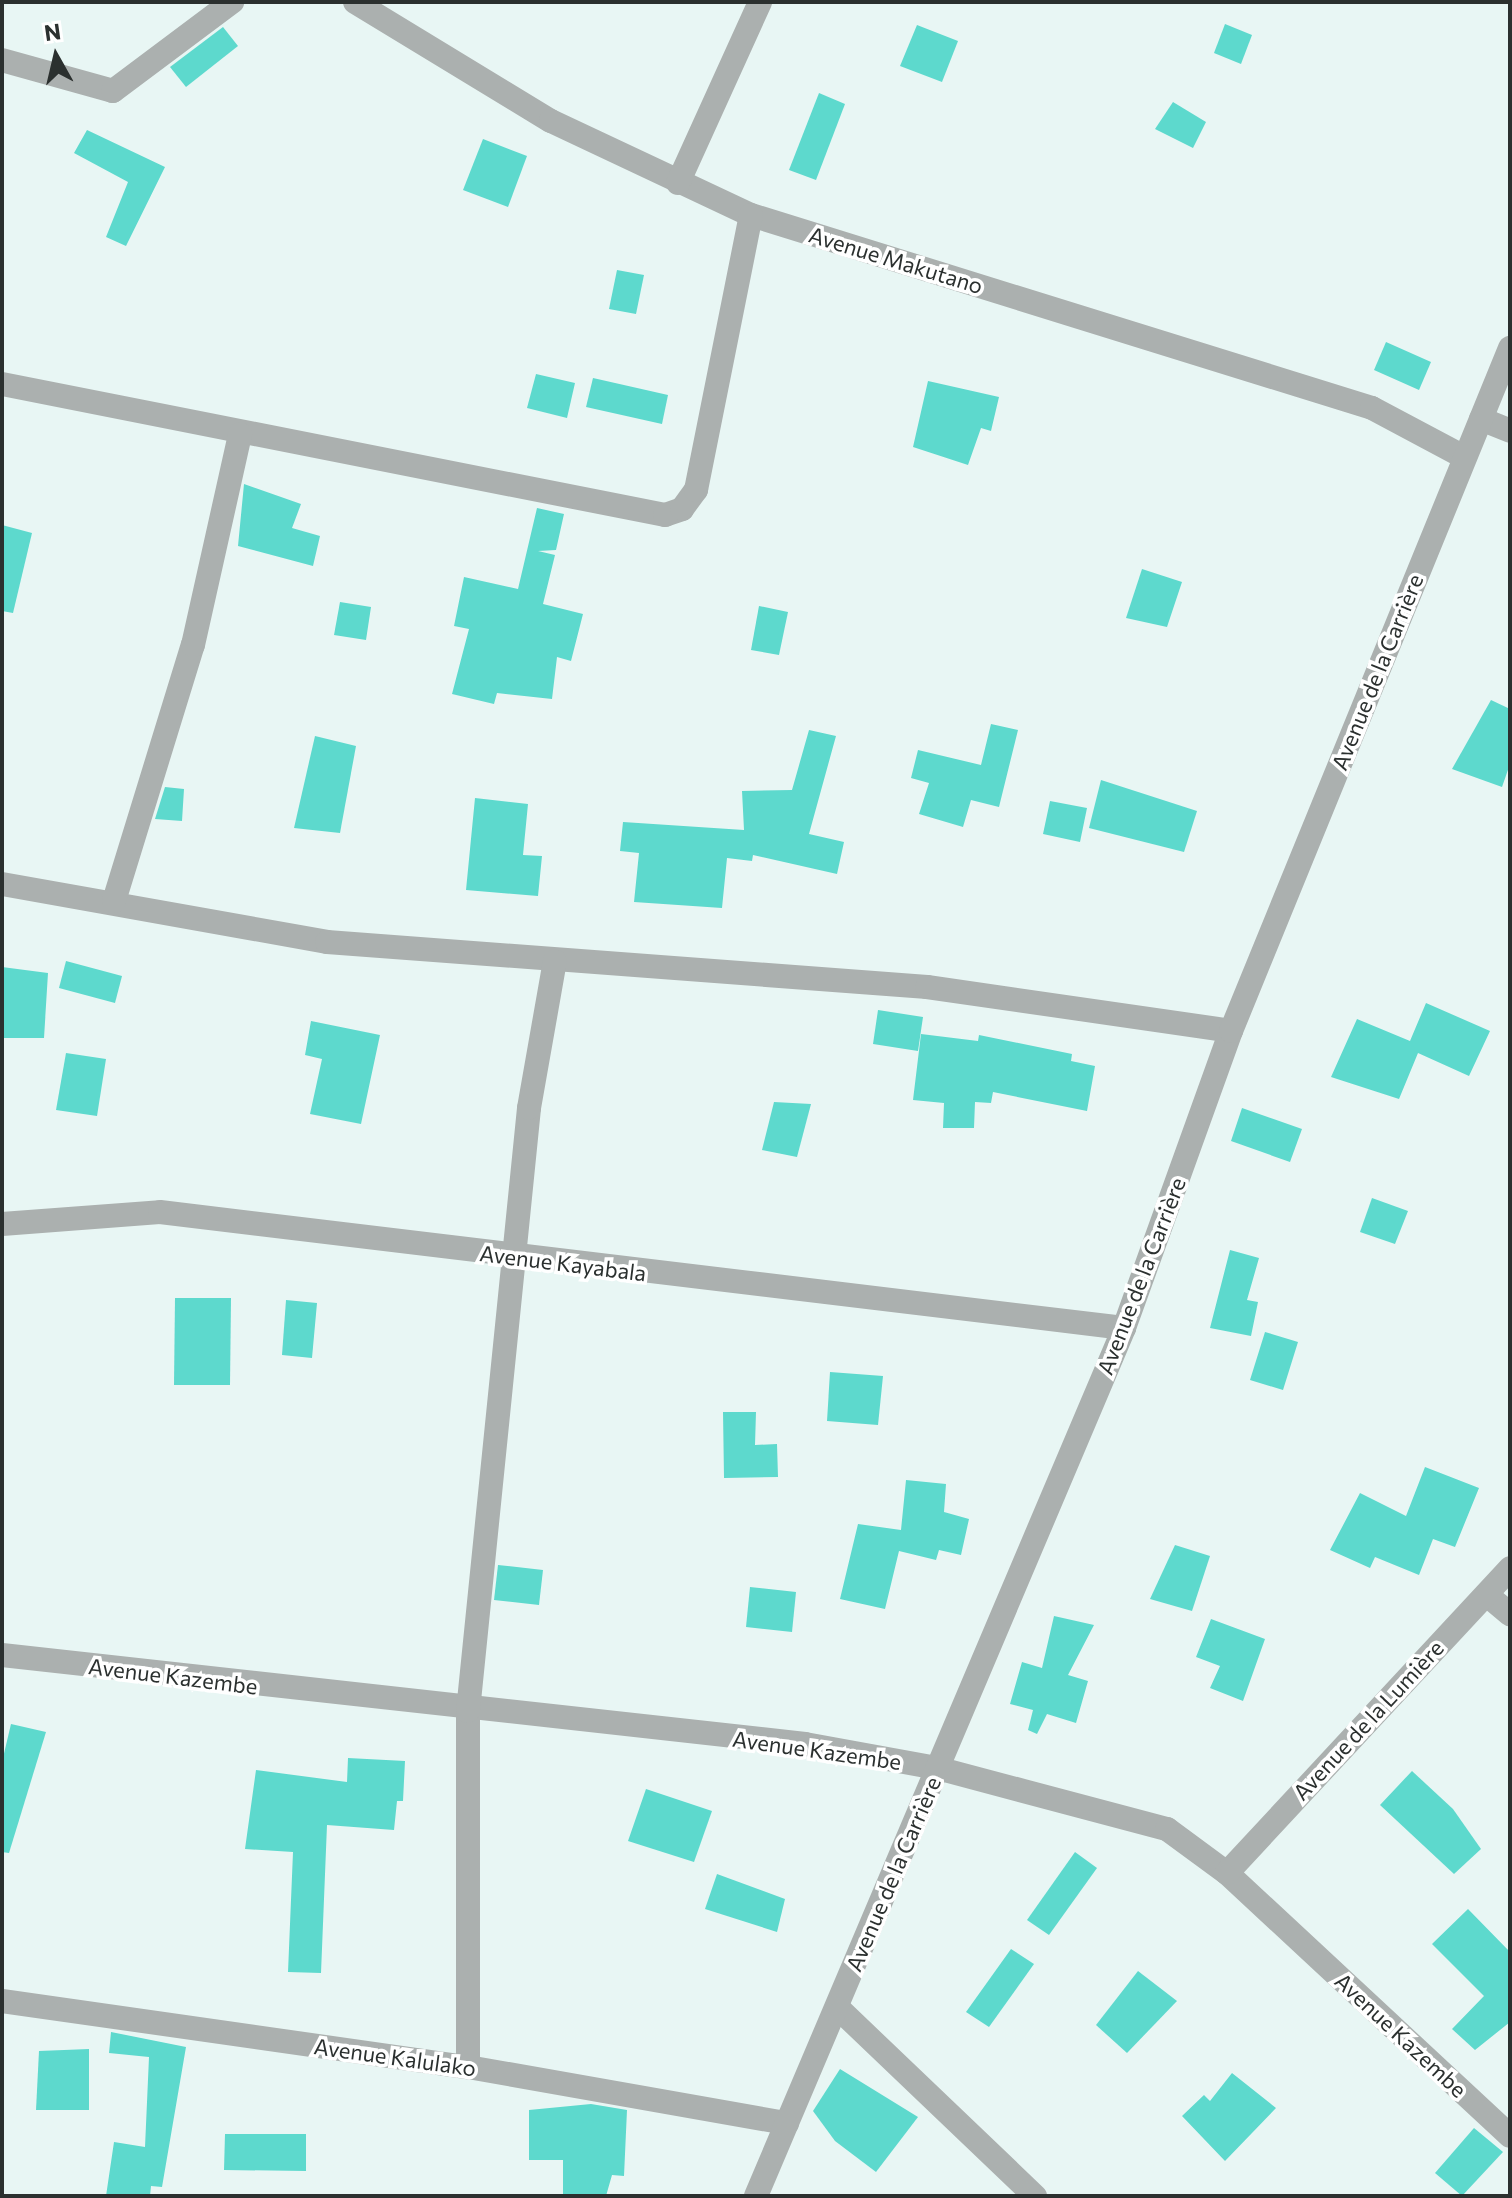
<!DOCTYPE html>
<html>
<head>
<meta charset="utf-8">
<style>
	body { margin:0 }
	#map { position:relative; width:1512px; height:2198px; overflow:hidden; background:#e8f6f4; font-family:Commissioner,sans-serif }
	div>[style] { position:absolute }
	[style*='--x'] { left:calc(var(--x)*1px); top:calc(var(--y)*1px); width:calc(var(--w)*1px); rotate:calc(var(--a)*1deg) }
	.building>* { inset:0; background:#5dd9cd }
	.minor>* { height:24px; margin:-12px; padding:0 12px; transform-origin:12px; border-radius:12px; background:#abb0af }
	span { translate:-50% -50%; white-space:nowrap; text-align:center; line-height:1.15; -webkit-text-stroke:7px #fff; paint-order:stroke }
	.street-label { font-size:22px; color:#2b302f }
	.frame { position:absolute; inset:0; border:4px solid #2b302f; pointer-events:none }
	.north { position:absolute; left:16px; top:16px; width:80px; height:80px; -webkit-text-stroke:6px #fff; paint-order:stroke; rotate:352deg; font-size:22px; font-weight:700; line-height:32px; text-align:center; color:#2b302f }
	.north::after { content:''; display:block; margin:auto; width:28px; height:36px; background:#2b302f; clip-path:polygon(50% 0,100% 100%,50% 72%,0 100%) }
</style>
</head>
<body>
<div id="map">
	<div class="building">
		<i style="clip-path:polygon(1225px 24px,1252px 35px,1241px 64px,1214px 53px)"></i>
		<i style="clip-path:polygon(917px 25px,958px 41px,942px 82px,900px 66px)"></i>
		<i style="clip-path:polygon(223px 27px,238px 46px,186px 87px,170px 67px)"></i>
		<i style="clip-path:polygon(819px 93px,845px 104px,816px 180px,789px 170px)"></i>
		<i style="clip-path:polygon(1173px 102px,1206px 122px,1193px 148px,1155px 129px)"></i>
		<i style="clip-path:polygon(87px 130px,165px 167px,126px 246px,106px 237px,128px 182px,74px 153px)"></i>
		<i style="clip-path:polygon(483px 139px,527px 156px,508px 207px,463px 190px)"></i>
		<i style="clip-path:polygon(617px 270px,644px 275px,636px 314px,609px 309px)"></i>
		<i style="clip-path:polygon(1386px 342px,1431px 362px,1419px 390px,1374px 370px)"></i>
		<i style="clip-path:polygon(536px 374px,575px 383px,567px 418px,527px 408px)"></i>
		<i style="clip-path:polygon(593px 378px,668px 395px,662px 424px,586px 407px)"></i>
		<i style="clip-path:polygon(928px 381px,999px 397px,991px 431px,981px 428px,968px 465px,913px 447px)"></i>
		<i style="clip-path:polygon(244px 484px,301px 504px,292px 528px,320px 536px,313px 566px,238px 546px)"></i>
		<i style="clip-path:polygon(537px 508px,564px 514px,556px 550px,538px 551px,555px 555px,543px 604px,583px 614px,571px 661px,557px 657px,552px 699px,497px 693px,494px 704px,452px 694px,469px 629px,454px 626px,464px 577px,518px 589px)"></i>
		<i style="clip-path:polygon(2px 525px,32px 533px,13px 613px,2px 611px)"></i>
		<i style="clip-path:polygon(1142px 569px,1182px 582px,1167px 627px,1126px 618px)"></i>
		<i style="clip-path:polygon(340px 602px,371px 607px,366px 640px,334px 635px)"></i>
		<i style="clip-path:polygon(759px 606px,788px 612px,779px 655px,751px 650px)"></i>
		<i style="clip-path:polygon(1491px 700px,1510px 709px,1510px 764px,1502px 787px,1452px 769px)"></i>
		<i style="clip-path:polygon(991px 724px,1018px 730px,999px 807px,971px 800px,963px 827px,919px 814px,929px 783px,911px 778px,918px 750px,981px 765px)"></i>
		<i style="clip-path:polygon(809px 730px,836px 736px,809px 834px,844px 842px,837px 874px,753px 855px,752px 861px,727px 858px,722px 908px,634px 902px,639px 853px,620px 851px,623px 822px,744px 830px,742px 791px,792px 790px)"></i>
		<i style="clip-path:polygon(315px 736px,356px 746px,340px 833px,294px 828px)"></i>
		<i style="clip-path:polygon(1101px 780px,1197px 811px,1184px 852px,1089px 828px)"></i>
		<i style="clip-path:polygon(165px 787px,184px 789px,182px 821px,155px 819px)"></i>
		<i style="clip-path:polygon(475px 798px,528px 804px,523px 855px,542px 856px,538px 896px,466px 890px)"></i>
		<i style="clip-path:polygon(1050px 801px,1087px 808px,1080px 842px,1043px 834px)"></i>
		<i style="clip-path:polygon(66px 961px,122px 976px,115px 1003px,59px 988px)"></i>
		<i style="clip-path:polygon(2px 967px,48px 973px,44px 1038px,2px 1038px)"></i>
		<i style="clip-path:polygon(1426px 1003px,1490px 1031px,1469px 1076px,1418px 1053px,1399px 1099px,1331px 1077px,1357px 1019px,1410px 1041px)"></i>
		<i style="clip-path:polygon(878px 1010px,923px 1017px,918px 1051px,873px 1044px)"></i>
		<i style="clip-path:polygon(311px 1021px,380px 1035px,361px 1124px,310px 1114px,322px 1059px,305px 1055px)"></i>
		<i style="clip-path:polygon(921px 1034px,978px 1041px,979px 1035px,1072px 1054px,1071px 1061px,1095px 1066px,1087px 1111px,993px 1092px,991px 1103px,975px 1102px,974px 1128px,943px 1128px,944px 1103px,913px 1100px)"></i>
		<i style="clip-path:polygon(66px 1053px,106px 1059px,97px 1116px,56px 1110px)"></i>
		<i style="clip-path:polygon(774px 1102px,811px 1104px,797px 1157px,762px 1150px)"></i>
		<i style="clip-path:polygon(1242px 1108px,1302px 1129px,1290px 1162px,1231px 1141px)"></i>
		<i style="clip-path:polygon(1372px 1198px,1408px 1211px,1395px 1244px,1360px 1232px)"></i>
		<i style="clip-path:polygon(1230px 1250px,1259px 1258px,1247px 1300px,1258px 1302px,1251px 1336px,1210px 1328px)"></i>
		<i style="clip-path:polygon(175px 1298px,231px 1298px,230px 1385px,174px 1385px)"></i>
		<i style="clip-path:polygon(286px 1300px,317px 1303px,312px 1358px,282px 1355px)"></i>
		<i style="clip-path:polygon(1265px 1332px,1298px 1342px,1283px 1390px,1250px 1380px)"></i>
		<i style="clip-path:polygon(830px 1372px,883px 1376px,878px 1425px,827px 1421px)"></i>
		<i style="clip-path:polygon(723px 1412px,756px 1412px,755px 1445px,777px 1444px,778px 1477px,724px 1478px)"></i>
		<i style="clip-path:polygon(1425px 1467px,1479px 1488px,1455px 1547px,1433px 1539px,1419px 1575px,1375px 1557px,1370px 1568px,1330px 1550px,1360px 1493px,1406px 1516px)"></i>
		<i style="clip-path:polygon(906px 1480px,946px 1484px,944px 1512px,969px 1519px,961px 1555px,939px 1550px,936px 1560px,899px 1551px,885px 1609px,840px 1599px,858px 1524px,901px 1530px)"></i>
		<i style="clip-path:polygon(1175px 1545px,1210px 1556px,1192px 1611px,1150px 1599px)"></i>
		<i style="clip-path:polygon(498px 1565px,543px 1570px,539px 1605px,494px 1600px)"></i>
		<i style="clip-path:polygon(750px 1587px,796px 1592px,792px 1632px,746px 1627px)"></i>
		<i style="clip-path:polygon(1054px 1616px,1094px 1625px,1068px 1675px,1088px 1681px,1076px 1723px,1047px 1714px,1037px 1734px,1028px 1730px,1033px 1710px,1010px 1704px,1022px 1662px,1042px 1668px)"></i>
		<i style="clip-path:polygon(1211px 1619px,1265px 1639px,1243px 1701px,1210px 1688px,1220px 1666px,1196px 1657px)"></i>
		<i style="clip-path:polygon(11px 1724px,46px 1732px,9px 1853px,2px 1852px,2px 1762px)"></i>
		<i style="clip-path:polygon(348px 1758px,405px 1761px,403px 1801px,397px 1801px,394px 1830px,327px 1825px,321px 1973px,288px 1972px,293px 1852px,245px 1849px,256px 1770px,347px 1782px)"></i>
		<i style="clip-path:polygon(1412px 1771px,1453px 1809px,1481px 1849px,1454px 1874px,1380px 1805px)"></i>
		<i style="clip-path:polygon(646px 1789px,712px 1811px,694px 1862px,628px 1841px)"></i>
		<i style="clip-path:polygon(1075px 1852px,1097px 1868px,1049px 1935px,1027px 1920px)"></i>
		<i style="clip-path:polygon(717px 1874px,785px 1899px,777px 1932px,705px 1909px)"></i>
		<i style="clip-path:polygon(1468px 1909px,1510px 1952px,1510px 2022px,1475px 2050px,1452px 2029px,1484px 1996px,1432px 1944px)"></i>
		<i style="clip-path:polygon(1011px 1949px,1034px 1964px,989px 2027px,966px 2012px)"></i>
		<i style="clip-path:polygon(1138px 1971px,1177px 2001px,1127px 2053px,1096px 2025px)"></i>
		<i style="clip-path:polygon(111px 2032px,186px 2047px,162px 2187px,151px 2186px,150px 2196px,106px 2196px,114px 2142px,145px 2147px,149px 2057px,109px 2053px)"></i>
		<i style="clip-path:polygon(89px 2049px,89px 2110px,36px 2110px,39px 2051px)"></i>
		<i style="clip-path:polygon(840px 2069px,918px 2117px,876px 2172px,835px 2141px,813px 2111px)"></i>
		<i style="clip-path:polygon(1232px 2073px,1276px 2108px,1225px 2161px,1182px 2116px,1204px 2095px,1210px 2101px)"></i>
		<i style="clip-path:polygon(591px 2104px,627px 2110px,624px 2176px,612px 2175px,606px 2196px,563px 2196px,563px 2160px,529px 2160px,529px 2110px)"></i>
		<i style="clip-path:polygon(1474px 2128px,1503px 2152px,1462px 2196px,1435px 2173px)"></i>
		<i style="clip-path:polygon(225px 2134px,306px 2134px,306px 2171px,224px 2170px)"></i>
	</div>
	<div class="minor">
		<i style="--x:355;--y:2;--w:229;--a:31.3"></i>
		<i style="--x:551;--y:121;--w:221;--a:25.2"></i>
		<i style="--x:751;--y:215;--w:650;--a:17.26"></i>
		<i style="--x:1372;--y:408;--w:104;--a:28"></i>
		<i style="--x:2;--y:60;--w:115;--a:15.6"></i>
		<i style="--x:113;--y:91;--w:149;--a:-36.8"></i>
		<i style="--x:678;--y:183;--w:199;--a:-65.6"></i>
		<i style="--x:2;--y:384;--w:676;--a:11.18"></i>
		<i style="--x:665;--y:515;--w:18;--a:-19"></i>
		<i style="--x:682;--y:509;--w:24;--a:-54"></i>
		<i style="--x:696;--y:490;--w:280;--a:-78.7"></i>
		<i style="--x:1481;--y:419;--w:31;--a:22"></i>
		<i style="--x:2;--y:884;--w:330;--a:10.1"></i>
		<i style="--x:327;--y:942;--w:602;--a:4.29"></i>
		<i style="--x:927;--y:987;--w:307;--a:8.2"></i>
		<i style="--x:114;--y:901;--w:268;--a:-72.9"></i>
		<i style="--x:193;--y:645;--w:216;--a:-77.4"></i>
		<i style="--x:2;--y:1224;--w:158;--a:-4.3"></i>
		<i style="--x:160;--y:1212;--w:971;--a:6.86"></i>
		<i style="--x:1487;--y:1595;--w:30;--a:40"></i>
		<i style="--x:2;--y:1655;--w:808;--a:6.32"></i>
		<i style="--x:805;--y:1744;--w:134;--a:10.3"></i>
		<i style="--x:937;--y:1768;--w:238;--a:14.9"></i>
		<i style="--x:1167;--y:1829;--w:74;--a:36.3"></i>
		<i style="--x:1227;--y:1873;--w:386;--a:42.9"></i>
		<i style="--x:1227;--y:1873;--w:416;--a:-47.1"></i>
		<i style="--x:2;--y:2001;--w:471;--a:8.1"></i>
		<i style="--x:468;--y:2067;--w:324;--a:10"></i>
		<i style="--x:837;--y:2007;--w:274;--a:43.7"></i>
		<i style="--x:468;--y:2067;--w:356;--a:-90"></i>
		<i style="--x:468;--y:1711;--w:606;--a:-84.22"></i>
		<i style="--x:529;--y:1108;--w:149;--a:-80"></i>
		<i style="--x:756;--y:2196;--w:943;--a:-67.02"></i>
		<i style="--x:1124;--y:1328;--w:316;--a:-70.2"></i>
		<i style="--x:1231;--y:1031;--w:738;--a:-67.78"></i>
	</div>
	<div class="street-label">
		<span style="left:896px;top:260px;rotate:17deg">Avenue Makutano</span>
		<span style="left:1377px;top:672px;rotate:-68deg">Avenue de la Carrière</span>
		<span style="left:563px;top:1263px;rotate:7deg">Avenue Kayabala</span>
		<span style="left:1141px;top:1276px;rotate:-69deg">Avenue de la Carrière</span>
		<span style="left:173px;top:1676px;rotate:7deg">Avenue Kazembe</span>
		<span style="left:1368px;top:1720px;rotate:-47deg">Avenue de la Lumière</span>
		<span style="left:817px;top:1750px;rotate:8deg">Avenue Kazembe</span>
		<span style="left:893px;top:1874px;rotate:-67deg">Avenue de la Carrière</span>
		<span style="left:1401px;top:2035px;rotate:43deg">Avenue Kazembe</span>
		<span style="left:395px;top:2057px;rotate:8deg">Avenue Kalulako</span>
	</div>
	<div class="frame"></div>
	<div class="north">N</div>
</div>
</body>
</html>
